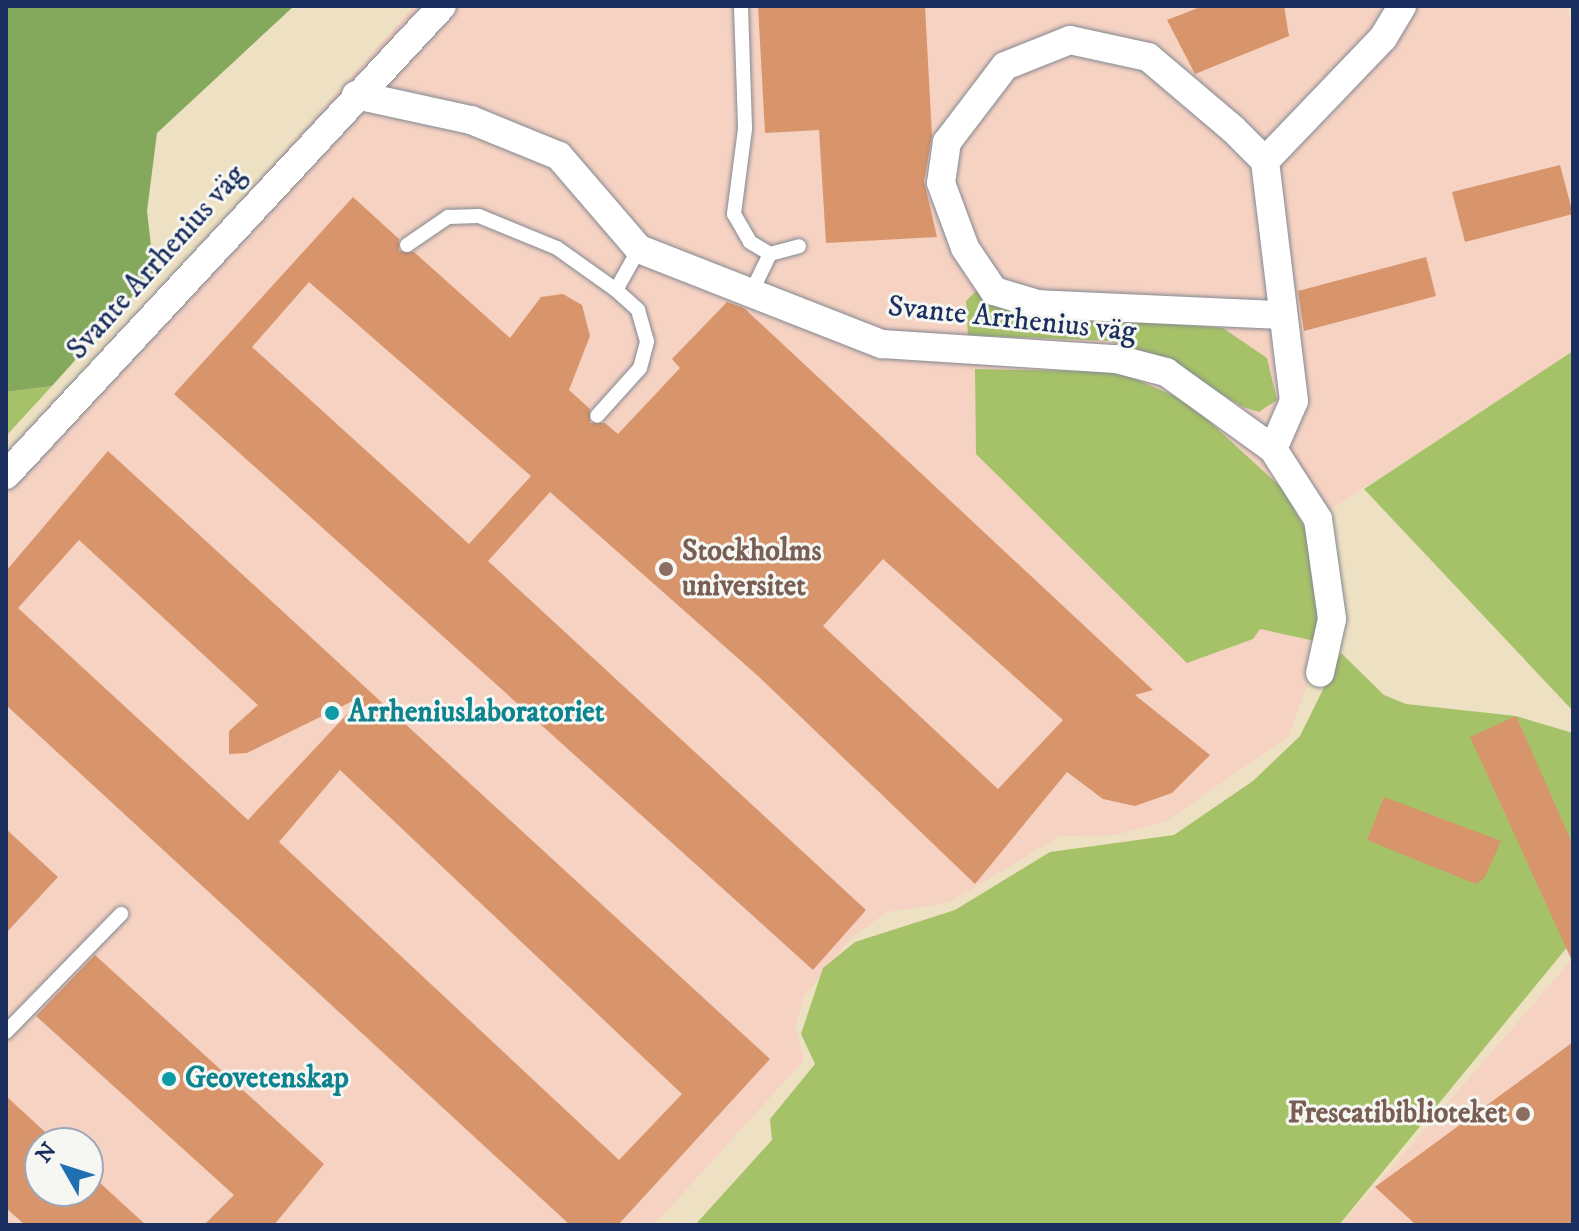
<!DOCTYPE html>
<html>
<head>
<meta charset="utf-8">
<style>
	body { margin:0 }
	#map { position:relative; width:1579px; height:1231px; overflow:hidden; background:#eee0c2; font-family:"IM FELL DW Pica",serif }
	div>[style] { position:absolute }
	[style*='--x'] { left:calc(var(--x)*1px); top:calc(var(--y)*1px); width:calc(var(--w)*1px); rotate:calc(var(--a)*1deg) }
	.built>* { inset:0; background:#f6d2c3 }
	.green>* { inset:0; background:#a6c268 }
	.forest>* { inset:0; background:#84a85c }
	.building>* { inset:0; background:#d8946a }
	.roads { filter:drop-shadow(0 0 2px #848890) drop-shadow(0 0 2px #848890) }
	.service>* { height:14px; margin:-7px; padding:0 7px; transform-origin:7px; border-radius:7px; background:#fff }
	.minor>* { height:28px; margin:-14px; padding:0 14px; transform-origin:14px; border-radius:14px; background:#fff }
	.dots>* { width:22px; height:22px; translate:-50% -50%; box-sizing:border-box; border:4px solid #f6f6f2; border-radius:50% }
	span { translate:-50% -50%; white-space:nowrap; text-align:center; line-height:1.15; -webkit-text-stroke:6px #f6f6f2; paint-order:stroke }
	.street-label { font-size:30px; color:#1b2f5e }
	.education-label { font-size:30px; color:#785e54; font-weight:700 }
	.left { translate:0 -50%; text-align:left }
	.right { translate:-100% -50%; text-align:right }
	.culture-label { font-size:30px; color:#0d838f; font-weight:700 }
	.frame { position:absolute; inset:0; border:8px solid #1b2f5e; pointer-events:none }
	.north { position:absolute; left:24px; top:1127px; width:80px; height:80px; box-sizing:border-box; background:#f6f6f2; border:2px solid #9ea6b7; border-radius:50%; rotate:309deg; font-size:22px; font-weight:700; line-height:32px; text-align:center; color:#1b2f5e }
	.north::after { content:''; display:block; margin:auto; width:28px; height:36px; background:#1f6fb2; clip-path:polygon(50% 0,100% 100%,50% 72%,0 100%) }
</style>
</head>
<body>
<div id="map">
	<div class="built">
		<i style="clip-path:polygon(evenodd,414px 6px,1566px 6px,1573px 28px,1573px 351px,1318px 518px,1332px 619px,1288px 737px,1166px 821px,1116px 835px,1060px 836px,948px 903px,887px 912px,851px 938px,805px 995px,795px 1026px,804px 1060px,654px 1225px,6px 1225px,6px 463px,414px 6px,40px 1143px,88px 1143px,88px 1191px,40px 1191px,40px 1143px)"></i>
		<i style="clip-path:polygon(1573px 958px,1573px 1225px,1340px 1225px,1375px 1187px)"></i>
	</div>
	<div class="green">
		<i style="clip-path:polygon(977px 290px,1013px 313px,1223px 328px,1267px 358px,1277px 400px,1259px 412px,1243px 407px,1157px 355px,1109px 341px,968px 335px,966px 301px)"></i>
		<i style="clip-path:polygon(1573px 351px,1573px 711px,1364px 489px)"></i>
		<i style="clip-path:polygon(975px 369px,1119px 372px,1188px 402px,1284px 490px,1306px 531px,1318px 607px,1315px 641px,1260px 629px,1253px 639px,1187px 663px,976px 454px)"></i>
		<i style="clip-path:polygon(52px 386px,6px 436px,6px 392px)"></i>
		<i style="clip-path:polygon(1341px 653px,1384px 695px,1406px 704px,1516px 716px,1573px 733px,1573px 940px,1339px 1225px,695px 1225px,772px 1140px,770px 1119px,815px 1064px,801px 1034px,823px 968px,855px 942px,955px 910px,1050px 852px,1174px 835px,1253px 781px,1300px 736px)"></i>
	</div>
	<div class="forest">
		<i style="clip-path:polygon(6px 6px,294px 6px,157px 133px,147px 211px,154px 272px,52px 386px,6px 392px)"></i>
	</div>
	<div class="building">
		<i style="clip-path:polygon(758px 6px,925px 6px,932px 136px,924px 181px,937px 237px,826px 243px,819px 130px,765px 133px)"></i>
		<i style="clip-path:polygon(1203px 6px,1284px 6px,1289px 36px,1195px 74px,1167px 20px)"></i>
		<i style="clip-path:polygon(1560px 165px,1573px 214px,1465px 242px,1452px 192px)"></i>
		<i style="clip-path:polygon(evenodd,353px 197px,399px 239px,399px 251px,414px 252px,510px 338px,541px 297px,563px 294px,582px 305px,590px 336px,569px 390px,590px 409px,590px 423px,605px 423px,618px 434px,680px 368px,672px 359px,727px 302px,744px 308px,1153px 690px,1135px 695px,1210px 755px,1172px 793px,1135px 806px,1103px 799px,1067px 772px,975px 884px,758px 676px,550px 492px,488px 561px,866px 910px,813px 970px,174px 394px,353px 197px,309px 282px,531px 476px,469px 544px,252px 347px,309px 282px,353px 197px,883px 559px,1063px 720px,998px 789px,823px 626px,883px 559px)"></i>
		<i style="clip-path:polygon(1426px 257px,1436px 296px,1304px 331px,1298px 291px)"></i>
		<i style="clip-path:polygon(evenodd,108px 451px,770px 1059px,618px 1225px,570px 1225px,6px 705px,6px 571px,108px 451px,79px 540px,258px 705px,229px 731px,229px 754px,247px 753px,365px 695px,248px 820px,18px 608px,79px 540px,108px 451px,340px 770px,682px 1094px,619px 1160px,279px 842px,340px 770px)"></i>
		<i style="clip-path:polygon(1516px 716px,1573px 845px,1573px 963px,1470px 737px)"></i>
		<i style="clip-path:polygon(1384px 797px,1501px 841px,1485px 877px,1476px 884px,1367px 840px)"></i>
		<i style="clip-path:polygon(6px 829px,58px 877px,6px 933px)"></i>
		<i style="clip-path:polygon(95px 955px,324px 1164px,274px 1225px,204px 1225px,234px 1195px,36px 1016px)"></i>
		<i style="clip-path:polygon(1573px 1042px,1573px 1225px,1416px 1225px,1375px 1187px)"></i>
		<i style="clip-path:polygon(6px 1096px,57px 1143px,40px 1143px,40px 1191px,88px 1191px,88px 1172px,146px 1225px,25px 1225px,6px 1208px)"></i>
	</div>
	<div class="roads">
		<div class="service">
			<i style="--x:741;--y:6;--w:123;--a:88.1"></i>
			<i style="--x:745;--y:129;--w:86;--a:97.4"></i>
			<i style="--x:734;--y:214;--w:32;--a:60"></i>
			<i style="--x:750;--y:242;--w:23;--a:31"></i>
			<i style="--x:770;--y:254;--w:43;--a:116"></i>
			<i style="--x:407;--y:245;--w:50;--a:-34.3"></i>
			<i style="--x:448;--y:217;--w:31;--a:-2"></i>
			<i style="--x:479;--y:216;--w:84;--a:22.3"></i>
			<i style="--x:557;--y:248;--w:72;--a:35.4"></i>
			<i style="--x:616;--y:290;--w:30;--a:42"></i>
			<i style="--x:638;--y:310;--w:33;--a:74"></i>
			<i style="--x:647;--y:342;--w:27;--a:105"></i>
			<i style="--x:640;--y:368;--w:64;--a:131.9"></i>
			<i style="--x:770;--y:254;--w:30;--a:-15"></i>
			<i style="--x:616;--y:290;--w:47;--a:-60.7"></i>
			<i style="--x:6;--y:1032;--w:165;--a:-45.7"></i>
		</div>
		<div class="minor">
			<i style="--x:356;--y:95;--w:118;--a:12.3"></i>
			<i style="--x:471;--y:120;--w:95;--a:22.2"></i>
			<i style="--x:559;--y:156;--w:123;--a:49.3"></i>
			<i style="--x:639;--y:249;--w:261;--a:21.4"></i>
			<i style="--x:882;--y:344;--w:234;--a:3.7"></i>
			<i style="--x:1116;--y:359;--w:52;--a:14.6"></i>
			<i style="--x:1166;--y:372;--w:132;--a:35.7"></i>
			<i style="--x:1273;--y:449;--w:83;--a:57.3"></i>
			<i style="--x:1318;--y:519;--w:101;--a:82"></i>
			<i style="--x:1332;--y:619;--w:55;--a:102.5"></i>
			<i style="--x:1265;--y:161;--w:170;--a:-46.2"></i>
			<i style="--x:1383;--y:38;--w:37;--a:-59"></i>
			<i style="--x:1273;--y:449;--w:52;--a:-66.4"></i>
			<i style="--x:1294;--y:401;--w:242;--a:-96.9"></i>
			<i style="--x:1265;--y:161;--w:45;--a:-135"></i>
			<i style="--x:1233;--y:129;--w:111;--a:-139.7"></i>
			<i style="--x:1148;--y:57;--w:80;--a:-167.7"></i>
			<i style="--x:1070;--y:40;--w:70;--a:158.2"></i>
			<i style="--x:1005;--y:66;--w:96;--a:127.3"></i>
			<i style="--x:947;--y:142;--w:41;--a:98.3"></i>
			<i style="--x:941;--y:183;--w:69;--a:69.7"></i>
			<i style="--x:965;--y:248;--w:52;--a:56"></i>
			<i style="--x:994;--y:291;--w:45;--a:16.8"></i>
			<i style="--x:1037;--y:304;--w:242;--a:2.6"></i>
			<i style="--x:6;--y:475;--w:640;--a:-47.09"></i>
		</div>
	</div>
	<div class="dots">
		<i style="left:666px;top:569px;background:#8d6e63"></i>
		<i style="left:332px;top:713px;background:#0f9aa8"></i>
		<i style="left:169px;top:1079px;background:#0f9aa8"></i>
		<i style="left:1523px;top:1114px;background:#8d6e63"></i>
	</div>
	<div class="street-label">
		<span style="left:157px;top:263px;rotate:-48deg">Svante Arrhenius väg</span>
		<span style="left:1012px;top:320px;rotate:6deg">Svante Arrhenius väg</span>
	</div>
	<div class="education-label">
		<span class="left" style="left:682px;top:569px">Stockholms<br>universitet</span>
		<span class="right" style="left:1507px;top:1114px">Frescatibiblioteket</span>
	</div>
	<div class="culture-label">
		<span class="left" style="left:348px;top:713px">Arrheniuslaboratoriet</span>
		<span class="left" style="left:185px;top:1079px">Geovetenskap</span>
	</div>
	<div class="frame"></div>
	<div class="north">N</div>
</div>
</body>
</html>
